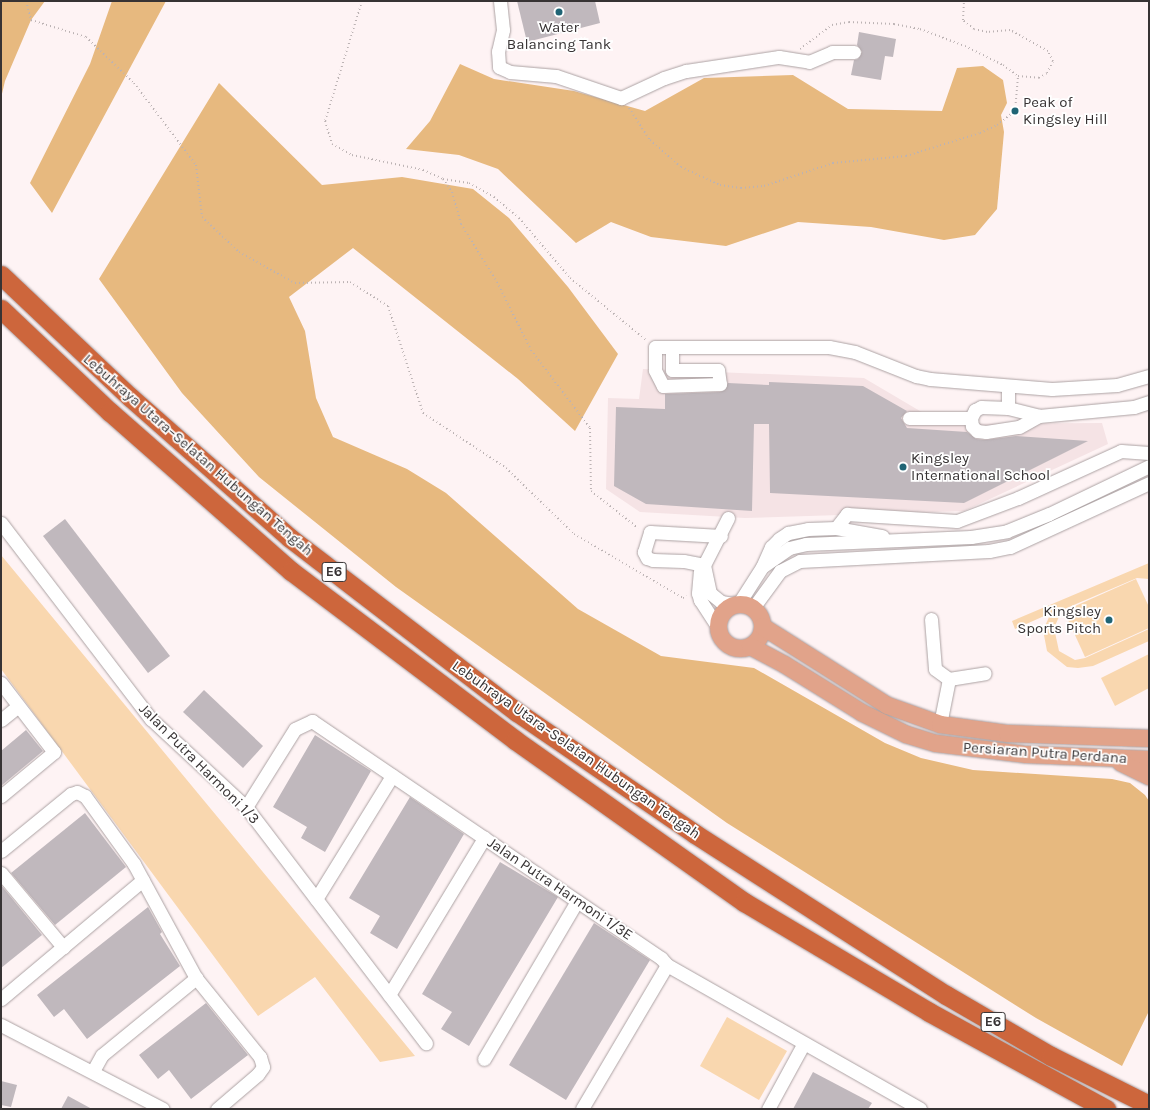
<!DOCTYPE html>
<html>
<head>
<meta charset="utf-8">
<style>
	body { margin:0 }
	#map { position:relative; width:1150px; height:1110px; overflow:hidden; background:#fef3f4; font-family:Karla,sans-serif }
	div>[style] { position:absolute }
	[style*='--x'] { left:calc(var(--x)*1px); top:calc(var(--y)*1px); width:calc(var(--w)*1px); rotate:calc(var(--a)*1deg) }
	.built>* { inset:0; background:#f5e3e5 }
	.green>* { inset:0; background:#f9d7af }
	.forest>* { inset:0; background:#e7b97f }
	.building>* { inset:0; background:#c0b8bd }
	.path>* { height:2px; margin-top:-1px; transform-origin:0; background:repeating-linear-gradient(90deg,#bcb3b4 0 1px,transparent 0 4px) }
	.roads { filter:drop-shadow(0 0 1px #aca2a3) drop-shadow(0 0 1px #aca2a3) }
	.minor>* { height:13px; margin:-6.5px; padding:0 6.5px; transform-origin:6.5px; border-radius:6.5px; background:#fff }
	.major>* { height:17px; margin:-8.5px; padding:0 8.5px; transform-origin:8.5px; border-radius:8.5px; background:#e1a38a }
	.major>.ring { margin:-8.5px; padding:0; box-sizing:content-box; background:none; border:17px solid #e1a38a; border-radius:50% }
	.highway>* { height:19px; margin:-9.5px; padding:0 9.5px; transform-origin:9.5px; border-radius:9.5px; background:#cd663c }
	.dots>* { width:11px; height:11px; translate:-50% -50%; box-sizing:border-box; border:2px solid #fff; border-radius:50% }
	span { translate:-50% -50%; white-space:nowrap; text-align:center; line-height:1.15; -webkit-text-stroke:3.5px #fff; paint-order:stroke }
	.shield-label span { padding:1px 3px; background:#fff; border:1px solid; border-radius:3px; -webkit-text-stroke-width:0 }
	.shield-label { font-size:14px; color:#373334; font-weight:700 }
	.poi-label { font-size:15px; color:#373334 }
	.left { translate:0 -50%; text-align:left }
	.right { translate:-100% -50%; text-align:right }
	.street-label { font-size:15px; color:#373334 }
	.frame { position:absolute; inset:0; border:2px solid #373334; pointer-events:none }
</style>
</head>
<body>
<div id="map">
	<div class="built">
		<i style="clip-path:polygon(643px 369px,864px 378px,942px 424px,1102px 423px,1108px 444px,964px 511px,745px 518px,640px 512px,606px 489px,608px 398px,639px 399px)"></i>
	</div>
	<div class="green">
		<i style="clip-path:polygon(1px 555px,415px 1056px,380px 1062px,315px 977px,258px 1016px,1px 669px)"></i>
		<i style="clip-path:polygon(1149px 563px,1149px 579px,1137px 578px,1062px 610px,1054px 628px,1059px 651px,1075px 660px,1085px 658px,1149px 629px,1149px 641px,1093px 666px,1078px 668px,1067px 667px,1047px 651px,1043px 630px,1051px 613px,1015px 629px,1012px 621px)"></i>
		<i style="clip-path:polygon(1136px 579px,1149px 607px,1149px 628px,1085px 657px,1064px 611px)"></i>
		<i style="clip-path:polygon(1149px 654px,1149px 688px,1115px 706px,1101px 678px)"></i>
		<i style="clip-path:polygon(727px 1017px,787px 1051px,759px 1100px,700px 1066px)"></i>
	</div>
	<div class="forest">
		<i style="clip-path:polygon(1px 1px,45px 1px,31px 20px,5px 81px,1px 98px)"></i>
		<i style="clip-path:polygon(112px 1px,166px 1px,52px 213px,30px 183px,90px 64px)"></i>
		<i style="clip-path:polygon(460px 64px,494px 79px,574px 91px,645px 111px,704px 78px,793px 75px,848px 109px,942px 111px,957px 68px,983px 66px,1003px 80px,1007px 103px,1001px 115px,1004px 132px,997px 209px,975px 235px,944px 240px,871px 227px,798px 222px,726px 246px,651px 237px,611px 222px,576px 243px,498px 169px,459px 155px,406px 149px,430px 121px)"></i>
		<i style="clip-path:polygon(219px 83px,322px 185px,402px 177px,473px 189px,509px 218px,568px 287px,618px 354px,575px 431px,518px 379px,353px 248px,289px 297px,305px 331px,316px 398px,333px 437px,407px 469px,446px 493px,578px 609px,661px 656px,754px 668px,885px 743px,921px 758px,973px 770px,1112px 779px,1130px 783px,1145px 795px,1149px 801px,1149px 1011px,1122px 1066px,1036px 1018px,727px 823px,396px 587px,259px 477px,182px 393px,99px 279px)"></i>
	</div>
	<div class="building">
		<i style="clip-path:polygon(517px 1px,595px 1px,600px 23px,527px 42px)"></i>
		<i style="clip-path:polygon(859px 32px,896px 39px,893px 57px,885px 56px,881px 80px,851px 75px,854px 60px,858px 59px,862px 52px,857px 45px)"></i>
		<i style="clip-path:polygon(769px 382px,863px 386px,907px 411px,901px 418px,907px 428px,967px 432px,976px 439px,985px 440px,1016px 436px,1088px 441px,964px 503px,770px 493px,769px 424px,754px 424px,752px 511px,646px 504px,614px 486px,616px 407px,665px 409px,665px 394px,720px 392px,725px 390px,728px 383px,769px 385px)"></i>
		<i style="clip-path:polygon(65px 519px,170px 656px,148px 673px,43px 536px)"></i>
		<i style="clip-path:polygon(204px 690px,263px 746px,243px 768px,183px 712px)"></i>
		<i style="clip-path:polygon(26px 730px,43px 751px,1px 786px,1px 751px)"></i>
		<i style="clip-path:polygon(315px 735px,371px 771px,325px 852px,301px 838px,307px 827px,273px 807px)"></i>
		<i style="clip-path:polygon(410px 797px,464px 834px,397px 949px,370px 933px,380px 916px,349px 898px)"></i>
		<i style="clip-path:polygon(85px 813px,126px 867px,55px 925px,11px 873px)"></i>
		<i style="clip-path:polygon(500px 862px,558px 897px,469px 1046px,441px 1029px,452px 1012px,422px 994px)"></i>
		<i style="clip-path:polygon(1px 885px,42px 935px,1px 968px)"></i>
		<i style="clip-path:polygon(148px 907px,162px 932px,160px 934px,180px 966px,87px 1039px,64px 1009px,54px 1017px,37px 995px)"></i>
		<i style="clip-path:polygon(594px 923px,650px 960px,566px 1100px,509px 1065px)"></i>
		<i style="clip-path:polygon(206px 1003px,248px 1055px,191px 1099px,169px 1070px,158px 1079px,139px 1055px)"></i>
		<i style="clip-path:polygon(813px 1072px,872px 1103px,868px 1109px,793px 1109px)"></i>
		<i style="clip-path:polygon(1px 1081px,17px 1085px,11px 1107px,1px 1105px)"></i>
		<i style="clip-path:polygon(68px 1096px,92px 1109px,61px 1109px)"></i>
	</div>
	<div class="path">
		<i style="--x:26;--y:1;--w:20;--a:75"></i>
		<i style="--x:31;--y:20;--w:58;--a:17.2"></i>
		<i style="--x:86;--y:37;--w:66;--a:43.8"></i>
		<i style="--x:134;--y:83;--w:103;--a:52.9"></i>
		<i style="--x:196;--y:165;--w:52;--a:83.4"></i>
		<i style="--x:202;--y:217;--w:51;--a:43.4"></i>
		<i style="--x:239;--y:252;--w:64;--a:29"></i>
		<i style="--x:295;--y:283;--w:55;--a:-1"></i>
		<i style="--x:350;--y:282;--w:45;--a:32.3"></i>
		<i style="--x:388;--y:306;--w:113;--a:71.9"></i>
		<i style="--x:423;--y:413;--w:100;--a:33.5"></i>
		<i style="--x:506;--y:468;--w:95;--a:44.1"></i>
		<i style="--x:574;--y:534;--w:126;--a:30.4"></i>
		<i style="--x:683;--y:598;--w:4;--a:-27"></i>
		<i style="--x:362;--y:1;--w:126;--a:107.1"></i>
		<i style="--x:325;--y:121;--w:24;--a:73"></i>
		<i style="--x:332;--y:144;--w:23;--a:29"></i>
		<i style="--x:352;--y:155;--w:73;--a:11.9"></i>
		<i style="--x:423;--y:170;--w:22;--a:24"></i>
		<i style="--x:443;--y:179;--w:16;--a:55"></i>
		<i style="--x:452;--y:192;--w:33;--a:74"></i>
		<i style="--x:461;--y:224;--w:68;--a:58.2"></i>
		<i style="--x:497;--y:282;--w:76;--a:63.4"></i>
		<i style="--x:531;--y:350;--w:98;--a:52.9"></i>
		<i style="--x:590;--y:428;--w:63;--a:89.1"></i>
		<i style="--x:591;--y:491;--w:60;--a:38.2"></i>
		<i style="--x:800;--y:49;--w:40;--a:-37"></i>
		<i style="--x:832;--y:25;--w:17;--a:-10"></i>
		<i style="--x:849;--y:22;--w:45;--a:2.5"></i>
		<i style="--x:894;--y:24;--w:26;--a:11"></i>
		<i style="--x:920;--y:29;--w:48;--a:20.7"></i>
		<i style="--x:965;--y:46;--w:42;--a:26.6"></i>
		<i style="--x:1003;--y:65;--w:19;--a:36"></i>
		<i style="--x:1018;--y:76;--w:21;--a:5"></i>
		<i style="--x:1039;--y:78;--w:9;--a:-32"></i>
		<i style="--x:1047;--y:73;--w:13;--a:-63"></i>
		<i style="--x:1053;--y:61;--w:11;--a:-117"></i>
		<i style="--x:1048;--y:51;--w:43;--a:-151.1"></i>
		<i style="--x:1010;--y:30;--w:23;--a:175"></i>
		<i style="--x:987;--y:32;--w:13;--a:-167"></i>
		<i style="--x:974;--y:29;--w:14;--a:-141"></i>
		<i style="--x:963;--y:20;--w:19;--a:-87"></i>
		<i style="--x:629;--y:108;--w:38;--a:57"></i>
		<i style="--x:650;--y:140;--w:41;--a:41.1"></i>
		<i style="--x:681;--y:167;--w:43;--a:24.8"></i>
		<i style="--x:720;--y:185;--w:21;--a:8"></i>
		<i style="--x:741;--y:188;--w:23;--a:-5"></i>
		<i style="--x:764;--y:186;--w:73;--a:-18.4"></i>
		<i style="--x:833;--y:163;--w:73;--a:-5.5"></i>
		<i style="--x:906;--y:156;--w:77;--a:-17.3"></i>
		<i style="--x:980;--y:133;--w:19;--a:-25"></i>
		<i style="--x:997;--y:125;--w:23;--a:-38"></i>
		<i style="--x:1015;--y:111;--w:35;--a:-85"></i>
		<i style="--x:443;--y:179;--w:26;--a:9"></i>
		<i style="--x:469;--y:183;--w:29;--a:29"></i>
		<i style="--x:494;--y:197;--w:33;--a:40"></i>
		<i style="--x:519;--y:218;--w:79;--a:49.6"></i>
		<i style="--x:570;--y:278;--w:98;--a:39.2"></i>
	</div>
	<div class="roads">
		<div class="minor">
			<i style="--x:500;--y:1;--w:29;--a:84"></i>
			<i style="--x:503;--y:30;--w:22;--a:103"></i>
			<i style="--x:498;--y:51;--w:16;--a:86"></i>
			<i style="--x:499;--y:67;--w:12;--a:24"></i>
			<i style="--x:510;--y:72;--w:46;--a:5"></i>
			<i style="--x:556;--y:76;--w:69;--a:18.7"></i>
			<i style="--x:621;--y:98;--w:47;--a:-24.9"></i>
			<i style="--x:664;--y:78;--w:23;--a:-18"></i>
			<i style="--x:686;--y:71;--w:94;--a:-8.6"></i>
			<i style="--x:779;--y:57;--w:30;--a:9"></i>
			<i style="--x:809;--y:62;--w:25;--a:-23"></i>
			<i style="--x:832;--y:52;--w:22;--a:0"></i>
			<i style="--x:672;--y:347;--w:23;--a:90"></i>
			<i style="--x:672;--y:370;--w:46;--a:0"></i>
			<i style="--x:718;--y:370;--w:14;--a:82"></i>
			<i style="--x:720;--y:384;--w:57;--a:178"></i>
			<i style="--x:663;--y:386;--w:18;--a:-117"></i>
			<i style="--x:655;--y:370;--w:23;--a:-90"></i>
			<i style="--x:655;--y:347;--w:174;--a:0"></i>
			<i style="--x:829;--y:347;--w:26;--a:11"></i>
			<i style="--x:855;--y:352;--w:66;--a:21.5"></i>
			<i style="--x:916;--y:376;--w:14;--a:12"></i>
			<i style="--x:930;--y:379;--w:122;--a:4.7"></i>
			<i style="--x:1052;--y:389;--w:65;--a:-3.5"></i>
			<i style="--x:1117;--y:385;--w:33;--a:-16"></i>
			<i style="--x:1008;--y:386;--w:22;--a:90"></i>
			<i style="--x:1008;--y:408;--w:32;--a:14"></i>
			<i style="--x:1039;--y:416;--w:95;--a:-5.4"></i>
			<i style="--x:1134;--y:407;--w:16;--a:-18"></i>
			<i style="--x:1008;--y:408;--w:27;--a:-178"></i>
			<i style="--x:981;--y:407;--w:7;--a:153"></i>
			<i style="--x:975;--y:410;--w:9;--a:117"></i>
			<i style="--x:971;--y:418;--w:8;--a:83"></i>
			<i style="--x:972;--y:426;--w:7;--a:45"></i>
			<i style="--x:977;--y:431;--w:9;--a:6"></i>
			<i style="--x:986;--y:432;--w:33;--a:-9"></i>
			<i style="--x:1019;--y:427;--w:23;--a:-29"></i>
			<i style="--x:909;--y:418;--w:62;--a:0"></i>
			<i style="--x:728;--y:518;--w:53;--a:117.1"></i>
			<i style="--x:704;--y:565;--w:29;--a:78"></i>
			<i style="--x:710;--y:593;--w:14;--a:39"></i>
			<i style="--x:721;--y:602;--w:12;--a:9"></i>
			<i style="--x:1;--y:523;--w:247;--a:52.6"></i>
			<i style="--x:151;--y:719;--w:129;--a:42.8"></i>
			<i style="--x:246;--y:807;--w:297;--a:52.7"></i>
			<i style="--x:836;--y:528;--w:47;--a:9.9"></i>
			<i style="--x:763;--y:565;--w:20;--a:-66"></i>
			<i style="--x:771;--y:547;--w:11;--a:-45"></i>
			<i style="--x:779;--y:539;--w:11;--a:-34"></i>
			<i style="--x:788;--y:533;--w:20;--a:-11"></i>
			<i style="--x:808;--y:529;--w:28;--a:-2"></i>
			<i style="--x:836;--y:528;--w:18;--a:-52"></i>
			<i style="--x:847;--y:514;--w:110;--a:3.6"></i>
			<i style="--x:957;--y:521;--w:65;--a:-20.7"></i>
			<i style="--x:1018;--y:498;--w:113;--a:-24.5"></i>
			<i style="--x:1121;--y:451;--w:28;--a:4"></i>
			<i style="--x:739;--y:603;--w:43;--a:-57.4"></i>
			<i style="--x:762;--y:567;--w:33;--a:-35"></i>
			<i style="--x:789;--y:548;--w:17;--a:-13"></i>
			<i style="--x:806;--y:544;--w:165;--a:-2.4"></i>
			<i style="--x:971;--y:537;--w:36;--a:-9"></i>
			<i style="--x:1007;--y:531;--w:45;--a:-22"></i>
			<i style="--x:1049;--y:514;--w:111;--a:-25.6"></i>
			<i style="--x:753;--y:608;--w:46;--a:-53.9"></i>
			<i style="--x:780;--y:571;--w:22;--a:-27"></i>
			<i style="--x:800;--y:561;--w:189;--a:-3"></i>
			<i style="--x:989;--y:551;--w:21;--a:-11"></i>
			<i style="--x:1010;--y:547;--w:153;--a:-24.7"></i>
			<i style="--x:931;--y:619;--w:50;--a:85.4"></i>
			<i style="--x:935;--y:669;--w:17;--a:36"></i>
			<i style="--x:949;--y:679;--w:46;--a:101.3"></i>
			<i style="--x:717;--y:626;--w:31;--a:-123"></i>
			<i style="--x:700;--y:600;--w:7;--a:-106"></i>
			<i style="--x:698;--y:593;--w:21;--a:-85"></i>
			<i style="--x:700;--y:572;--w:8;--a:-60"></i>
			<i style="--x:704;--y:565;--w:21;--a:-169"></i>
			<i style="--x:683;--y:561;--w:30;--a:-178"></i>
			<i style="--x:653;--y:560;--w:6;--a:-162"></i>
			<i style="--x:647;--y:558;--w:7;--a:-117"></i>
			<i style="--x:644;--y:552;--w:21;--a:-73"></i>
			<i style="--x:650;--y:532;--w:71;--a:3.2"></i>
			<i style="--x:949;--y:679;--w:36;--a:-9"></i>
			<i style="--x:1;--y:683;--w:87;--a:52.5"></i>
			<i style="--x:54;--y:752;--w:69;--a:140.3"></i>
			<i style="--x:1;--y:720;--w:22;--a:-39"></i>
			<i style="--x:246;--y:807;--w:92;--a:-57.9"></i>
			<i style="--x:295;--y:729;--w:19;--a:-25"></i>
			<i style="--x:312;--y:721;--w:422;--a:34.2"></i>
			<i style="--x:661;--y:958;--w:9;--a:49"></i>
			<i style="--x:667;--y:965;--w:167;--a:120.6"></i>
			<i style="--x:1;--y:851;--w:90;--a:-39.2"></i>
			<i style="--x:71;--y:794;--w:6;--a:-18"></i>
			<i style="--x:77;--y:792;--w:9;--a:27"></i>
			<i style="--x:85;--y:796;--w:84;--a:54.2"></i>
			<i style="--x:134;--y:864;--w:130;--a:61.5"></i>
			<i style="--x:196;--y:978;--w:102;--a:51"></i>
			<i style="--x:260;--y:1057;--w:10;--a:73"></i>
			<i style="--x:263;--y:1067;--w:9;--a:126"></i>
			<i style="--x:258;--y:1074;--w:54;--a:139.5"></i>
			<i style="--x:1;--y:873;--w:97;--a:50"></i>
			<i style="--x:316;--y:899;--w:145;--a:-58.3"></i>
			<i style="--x:667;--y:965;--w:291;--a:29.6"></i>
			<i style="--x:389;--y:995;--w:184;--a:-58.8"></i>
			<i style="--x:1;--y:999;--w:185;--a:-40"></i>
			<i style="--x:1;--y:1025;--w:182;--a:27.4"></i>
			<i style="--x:484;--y:1059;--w:183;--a:-59.5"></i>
			<i style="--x:93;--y:1071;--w:18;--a:-61"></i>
			<i style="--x:102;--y:1055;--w:122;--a:-39.3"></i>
			<i style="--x:768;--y:1109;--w:75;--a:-61.4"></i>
		</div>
		<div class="major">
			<i class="ring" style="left:718px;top:604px;width:27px;height:27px"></i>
			<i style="--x:762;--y:626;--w:148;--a:32.3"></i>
			<i style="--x:887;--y:705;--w:56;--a:19.7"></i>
			<i style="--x:940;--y:724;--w:68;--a:7.7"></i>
			<i style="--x:1007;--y:733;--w:142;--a:2"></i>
			<i style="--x:750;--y:646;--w:38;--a:28"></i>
			<i style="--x:784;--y:664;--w:91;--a:31.9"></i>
			<i style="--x:861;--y:712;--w:50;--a:26.1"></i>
			<i style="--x:906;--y:734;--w:31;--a:17"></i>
			<i style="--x:936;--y:743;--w:91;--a:7"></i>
			<i style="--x:1026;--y:754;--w:123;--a:2.3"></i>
			<i style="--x:1120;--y:762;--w:32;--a:26"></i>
		</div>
		<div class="highway">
			<i style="--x:1;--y:275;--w:178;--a:43.4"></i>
			<i style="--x:130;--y:397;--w:213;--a:41.4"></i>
			<i style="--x:290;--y:538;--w:286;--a:37.5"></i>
			<i style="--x:517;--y:712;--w:216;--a:34.4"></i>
			<i style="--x:695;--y:834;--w:298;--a:32.7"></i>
			<i style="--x:946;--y:995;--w:121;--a:30.2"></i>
			<i style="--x:1051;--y:1056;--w:110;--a:26.6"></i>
			<i style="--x:1;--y:309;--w:150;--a:43.4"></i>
			<i style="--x:110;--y:412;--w:241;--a:41.3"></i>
			<i style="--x:291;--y:571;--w:281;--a:37"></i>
			<i style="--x:515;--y:740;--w:281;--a:35.3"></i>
			<i style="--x:744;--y:902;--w:215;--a:30.7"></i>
			<i style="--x:929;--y:1012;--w:202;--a:28.7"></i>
		</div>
	</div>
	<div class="dots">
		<i style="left:559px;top:12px;background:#1f6475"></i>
		<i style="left:1015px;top:111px;background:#1f6475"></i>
		<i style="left:903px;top:467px;background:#1f6475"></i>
		<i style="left:1109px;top:620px;background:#1f6475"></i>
	</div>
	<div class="shield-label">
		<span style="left:334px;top:572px">E6</span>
		<span style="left:993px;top:1022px">E6</span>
	</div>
	<div class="poi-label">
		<span style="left:559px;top:36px">Water<br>Balancing Tank</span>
		<span class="left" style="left:1023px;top:111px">Peak of<br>Kingsley Hill</span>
		<span class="left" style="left:911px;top:467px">Kingsley<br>International School</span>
		<span class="right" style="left:1101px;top:620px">Kingsley<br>Sports Pitch</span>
	</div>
	<div class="street-label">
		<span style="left:198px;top:455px;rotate:41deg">Lebuhraya Utara–Selatan Hubungan Tengah</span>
		<span style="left:576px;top:750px;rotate:35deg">Lebuhraya Utara–Selatan Hubungan Tengah</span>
		<span style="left:1045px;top:753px;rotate:4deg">Persiaran Putra Perdana</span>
		<span style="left:199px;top:764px;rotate:45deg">Jalan Putra Harmoni 1/3</span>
		<span style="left:560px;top:889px;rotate:34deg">Jalan Putra Harmoni 1/3E</span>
	</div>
	<div class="frame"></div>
</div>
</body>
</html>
